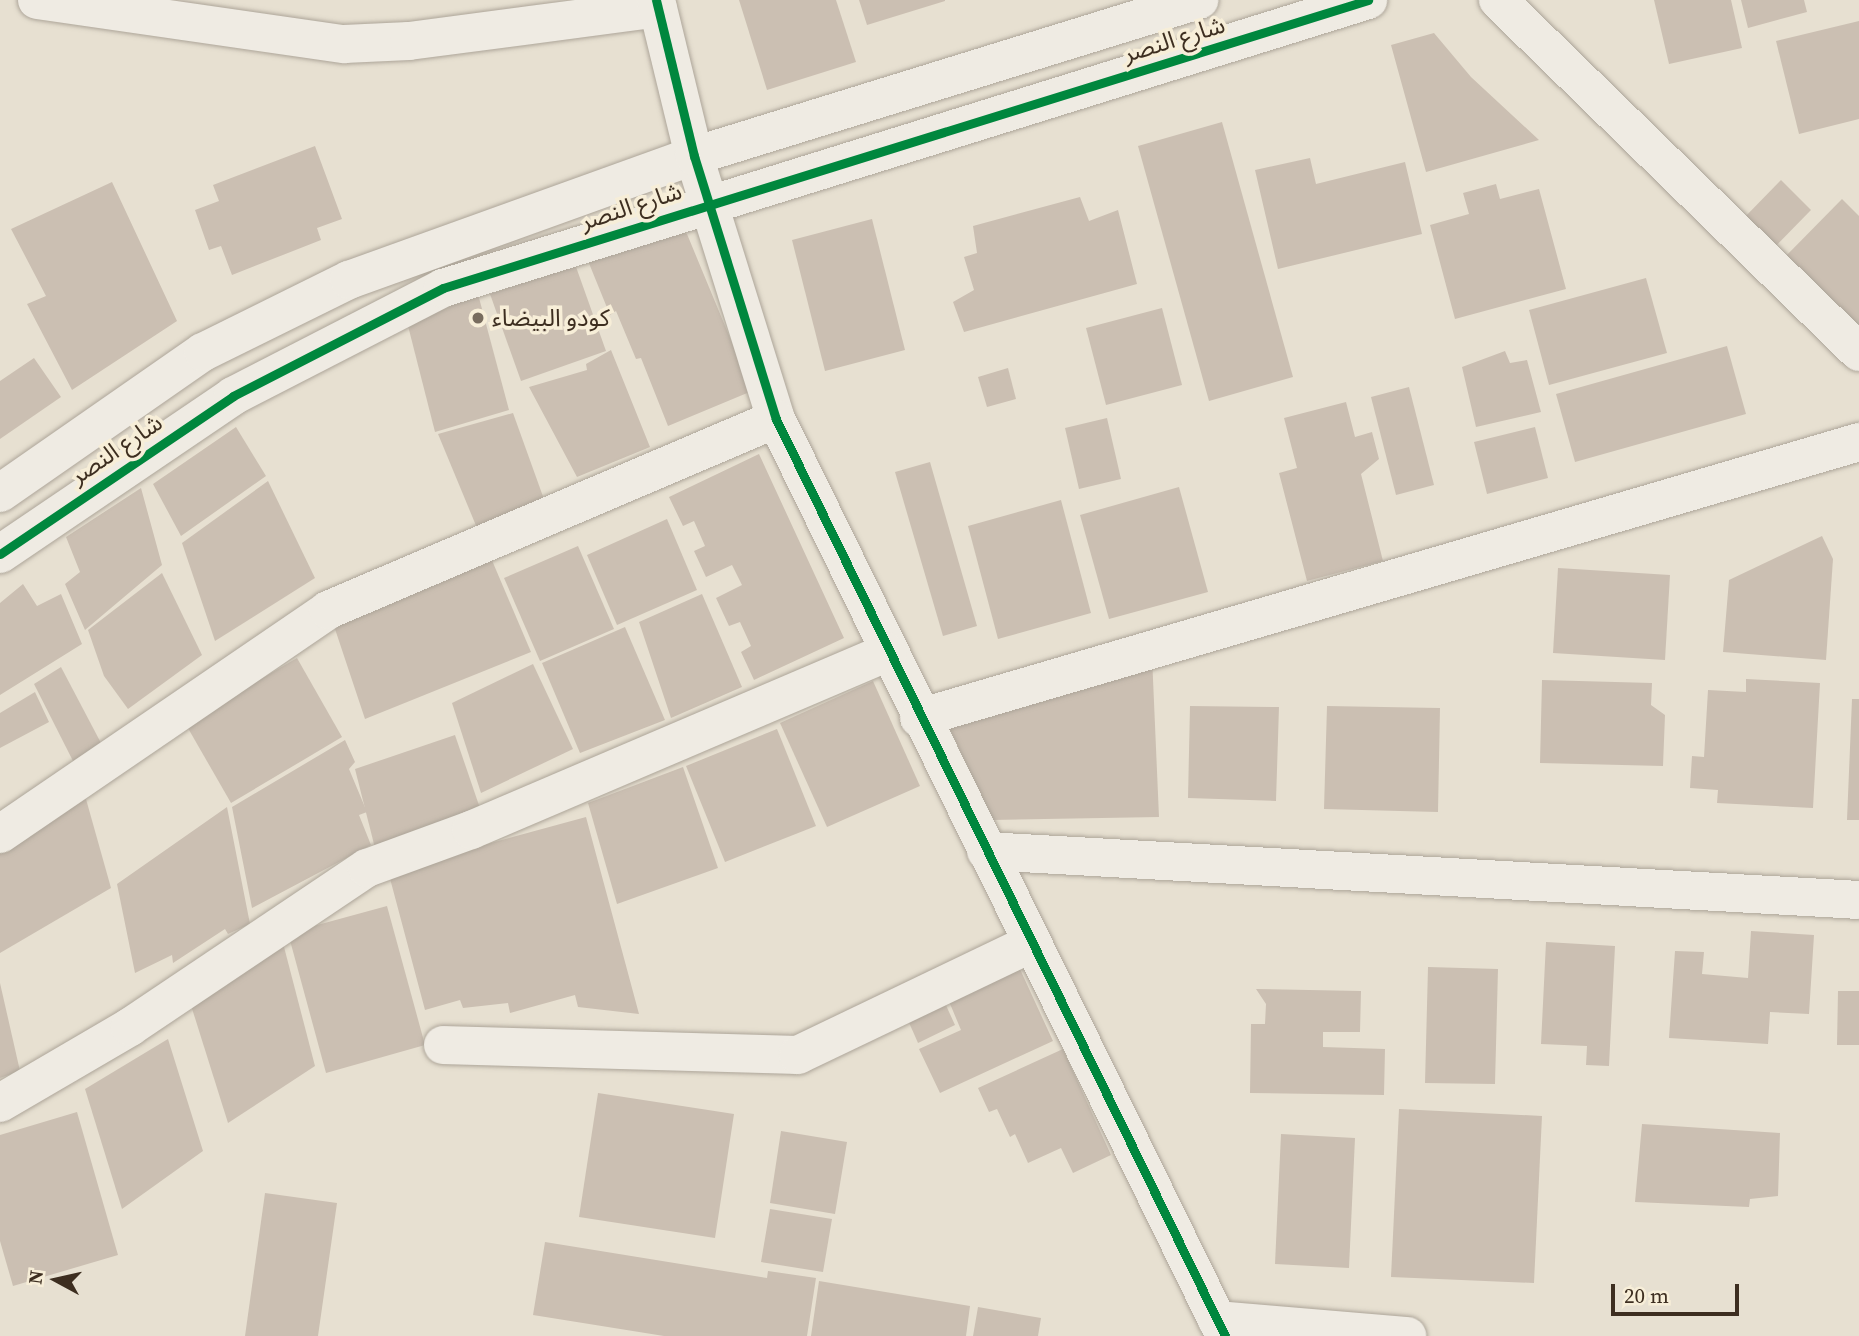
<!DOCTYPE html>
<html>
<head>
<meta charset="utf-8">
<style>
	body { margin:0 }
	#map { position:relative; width:1859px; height:1336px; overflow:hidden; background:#e7e0d1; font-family:"Source Serif 4","Noto Sans Arabic",serif }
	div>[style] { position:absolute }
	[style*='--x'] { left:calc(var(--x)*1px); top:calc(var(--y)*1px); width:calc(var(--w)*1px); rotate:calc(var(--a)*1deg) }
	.building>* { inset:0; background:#cbbfb2 }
	.roads { filter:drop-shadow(0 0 2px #ada599) drop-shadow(0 0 2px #ada599) }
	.minor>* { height:38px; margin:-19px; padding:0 19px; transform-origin:19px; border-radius:19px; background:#efebe3 }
	.tertiary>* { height:38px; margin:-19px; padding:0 19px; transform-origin:19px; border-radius:19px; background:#efebe3 }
	.cycleway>* { height:9px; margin:-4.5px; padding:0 4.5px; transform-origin:4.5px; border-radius:4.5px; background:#00873e }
	.dots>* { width:19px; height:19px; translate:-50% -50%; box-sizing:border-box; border:4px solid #f7eed8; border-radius:50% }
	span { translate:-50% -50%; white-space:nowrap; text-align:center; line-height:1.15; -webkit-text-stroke:7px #f7eed8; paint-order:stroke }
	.street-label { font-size:24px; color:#3d2e20 }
	.poi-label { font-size:24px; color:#3d2e20 }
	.left { translate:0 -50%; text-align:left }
	.north { position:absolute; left:21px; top:1245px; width:70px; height:70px; -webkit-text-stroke:5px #f7eed8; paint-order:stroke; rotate:278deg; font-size:19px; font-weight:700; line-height:28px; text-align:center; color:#3d2e20 }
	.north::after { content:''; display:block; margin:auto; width:24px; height:32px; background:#3d2e20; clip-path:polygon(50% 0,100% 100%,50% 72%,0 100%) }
	.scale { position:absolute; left:1611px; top:1284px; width:128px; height:32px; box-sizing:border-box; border:4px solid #3d2e20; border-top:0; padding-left:9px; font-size:21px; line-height:24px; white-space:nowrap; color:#3d2e20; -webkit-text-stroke:5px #f7eed8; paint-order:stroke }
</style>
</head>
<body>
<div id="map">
	<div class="building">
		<i style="clip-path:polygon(739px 0,836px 0,856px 62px,767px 90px)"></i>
		<i style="clip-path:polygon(859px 0,945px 0,945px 1px,867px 25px)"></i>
		<i style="clip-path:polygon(1654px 0,1731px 0,1742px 48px,1669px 64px)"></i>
		<i style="clip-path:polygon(1741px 0,1804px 0,1807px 12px,1748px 28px)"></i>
		<i style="clip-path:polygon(1859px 21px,1859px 119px,1799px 134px,1776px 41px)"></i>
		<i style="clip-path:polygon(1434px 33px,1471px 77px,1539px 140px,1426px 172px,1391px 45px)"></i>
		<i style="clip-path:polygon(1222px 122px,1293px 377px,1209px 401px,1138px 146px)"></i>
		<i style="clip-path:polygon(315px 146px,342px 219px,317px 228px,321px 240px,232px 275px,221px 246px,209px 250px,195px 210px,219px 201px,213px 185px)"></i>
		<i style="clip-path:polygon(1310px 158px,1316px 184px,1405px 162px,1422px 234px,1278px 269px,1255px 170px)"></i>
		<i style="clip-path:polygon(1781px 180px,1811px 210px,1771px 251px,1741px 221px)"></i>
		<i style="clip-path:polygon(112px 182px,177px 321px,72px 390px,27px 304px,46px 296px,11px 229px)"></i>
		<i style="clip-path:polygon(1496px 184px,1500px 199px,1539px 189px,1566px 289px,1455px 319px,1430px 225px,1469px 214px,1463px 193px)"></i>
		<i style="clip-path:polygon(1080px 197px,1089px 221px,1118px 210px,1137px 284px,964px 332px,953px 302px,974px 290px,964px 257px,977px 253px,973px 226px)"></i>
		<i style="clip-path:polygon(1842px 199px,1859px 216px,1859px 324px,1853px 330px,1782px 260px)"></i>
		<i style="clip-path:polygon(872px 219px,905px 350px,825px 371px,792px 240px)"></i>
		<i style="clip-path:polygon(656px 221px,687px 234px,752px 391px,668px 426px,641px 358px,636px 359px,616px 311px,610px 315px,584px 251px)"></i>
		<i style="clip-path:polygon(575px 264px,606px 351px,521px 381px,490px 294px)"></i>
		<i style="clip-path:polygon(1646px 278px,1667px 353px,1549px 385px,1529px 310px)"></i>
		<i style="clip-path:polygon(478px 294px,509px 410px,435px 432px,406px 318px)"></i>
		<i style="clip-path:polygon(1162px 308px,1182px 385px,1106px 405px,1086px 328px)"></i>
		<i style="clip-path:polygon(1727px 346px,1746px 414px,1575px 462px,1556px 394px)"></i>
		<i style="clip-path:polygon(611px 350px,650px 447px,577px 477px,529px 387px,587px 370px,586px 364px)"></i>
		<i style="clip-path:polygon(1505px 351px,1510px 363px,1527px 360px,1541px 412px,1476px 427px,1462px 367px)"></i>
		<i style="clip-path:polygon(34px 358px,61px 397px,0 439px,0 381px)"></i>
		<i style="clip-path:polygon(1008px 368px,1016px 399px,987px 407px,978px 377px)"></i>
		<i style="clip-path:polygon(1409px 387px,1434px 485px,1396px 495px,1371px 397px)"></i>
		<i style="clip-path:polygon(1346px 402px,1355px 437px,1372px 432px,1379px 459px,1361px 474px,1383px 561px,1307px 581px,1279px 473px,1297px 468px,1284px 418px)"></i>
		<i style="clip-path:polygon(513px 413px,545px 502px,477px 528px,438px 434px)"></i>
		<i style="clip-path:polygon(1107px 418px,1121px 479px,1079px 489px,1065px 428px)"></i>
		<i style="clip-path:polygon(236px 427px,266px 476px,181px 536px,153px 484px)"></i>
		<i style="clip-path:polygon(1535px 427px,1548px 478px,1487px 494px,1474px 442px)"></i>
		<i style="clip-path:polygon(759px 454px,844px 638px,754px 680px,741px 652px,751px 646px,740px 622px,729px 626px,716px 598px,742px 585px,732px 565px,706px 577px,694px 551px,705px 546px,694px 521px,683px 526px,669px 497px)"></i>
		<i style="clip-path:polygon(930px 462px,977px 626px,943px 636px,895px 472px)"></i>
		<i style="clip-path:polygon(268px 481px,315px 578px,215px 641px,182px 543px)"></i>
		<i style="clip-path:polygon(1179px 487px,1208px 592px,1109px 619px,1080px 515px)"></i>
		<i style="clip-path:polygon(141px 488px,162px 565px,85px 630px,65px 584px,80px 572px,66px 537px)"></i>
		<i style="clip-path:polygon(1061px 500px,1091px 613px,998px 639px,968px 526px)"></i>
		<i style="clip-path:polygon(667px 519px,697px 590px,617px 625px,587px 555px)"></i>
		<i style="clip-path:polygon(1822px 536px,1833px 559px,1826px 660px,1723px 652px,1729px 580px)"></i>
		<i style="clip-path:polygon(578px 546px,614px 629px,540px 661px,504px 578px)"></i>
		<i style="clip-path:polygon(491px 558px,531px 652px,365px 719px,334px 626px)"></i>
		<i style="clip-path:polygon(1558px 568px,1670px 575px,1665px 660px,1553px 653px)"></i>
		<i style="clip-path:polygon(162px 573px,202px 655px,128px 709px,104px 676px,88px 630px)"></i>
		<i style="clip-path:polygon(23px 584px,37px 606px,61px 594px,82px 644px,0 695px,0 603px)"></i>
		<i style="clip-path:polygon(702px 594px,742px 687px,671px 718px,639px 622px)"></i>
		<i style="clip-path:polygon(625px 627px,665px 720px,580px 753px,542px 663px)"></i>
		<i style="clip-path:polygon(1152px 656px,1159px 817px,992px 820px,947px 723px)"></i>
		<i style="clip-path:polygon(297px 658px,342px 737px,231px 803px,185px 723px)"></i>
		<i style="clip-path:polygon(533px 664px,573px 749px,481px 793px,452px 703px)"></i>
		<i style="clip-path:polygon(61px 667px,101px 743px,73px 761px,34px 684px)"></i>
		<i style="clip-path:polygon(1746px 679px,1820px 683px,1813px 808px,1717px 803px,1718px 790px,1690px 788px,1692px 756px,1704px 757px,1708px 690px,1746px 692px)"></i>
		<i style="clip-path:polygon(1542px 680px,1652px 683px,1651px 705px,1665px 715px,1663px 766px,1540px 763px)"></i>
		<i style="clip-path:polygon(873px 681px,920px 786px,827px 827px,780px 723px)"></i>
		<i style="clip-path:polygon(35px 692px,49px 722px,0 748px,0 713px)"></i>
		<i style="clip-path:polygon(1852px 699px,1859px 699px,1859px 820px,1847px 820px)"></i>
		<i style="clip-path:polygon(1190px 706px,1279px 707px,1276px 801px,1188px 798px)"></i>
		<i style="clip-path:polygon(1327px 706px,1440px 708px,1438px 812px,1324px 809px)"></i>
		<i style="clip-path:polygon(777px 729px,816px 826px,725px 862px,686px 766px)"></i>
		<i style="clip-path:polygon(455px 735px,483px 817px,377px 856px,355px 769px)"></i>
		<i style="clip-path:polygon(345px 740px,355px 762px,349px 769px,367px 812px,359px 815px,371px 845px,252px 908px,232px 807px)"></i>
		<i style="clip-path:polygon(683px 767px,718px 868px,617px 904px,588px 803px)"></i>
		<i style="clip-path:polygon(86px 799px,111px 888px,0 953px,0 850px)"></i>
		<i style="clip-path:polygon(227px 807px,250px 924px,228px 934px,225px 929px,173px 963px,172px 955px,135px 973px,117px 884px)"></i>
		<i style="clip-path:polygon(586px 817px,639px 1014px,578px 1007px,575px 995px,510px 1013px,508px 1003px,463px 1008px,460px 1000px,425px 1010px,388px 871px)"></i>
		<i style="clip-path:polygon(387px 906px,425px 1045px,326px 1073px,288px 933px)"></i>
		<i style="clip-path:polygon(1751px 931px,1814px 935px,1809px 1014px,1770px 1012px,1768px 1044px,1669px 1038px,1675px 951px,1704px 952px,1702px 974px,1748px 978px)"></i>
		<i style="clip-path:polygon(1546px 942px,1615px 946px,1609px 1066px,1586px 1065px,1587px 1046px,1541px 1044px)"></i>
		<i style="clip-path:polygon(283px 943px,315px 1066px,228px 1123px,189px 999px)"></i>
		<i style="clip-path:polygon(1019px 967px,1053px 1041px,940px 1093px,919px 1049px,961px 1030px,948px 999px)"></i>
		<i style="clip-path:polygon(1428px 967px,1498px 969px,1495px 1084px,1425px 1083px)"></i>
		<i style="clip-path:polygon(0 983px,20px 1071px,0 1078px)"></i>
		<i style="clip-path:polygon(1256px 989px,1361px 991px,1360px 1032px,1323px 1032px,1323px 1047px,1385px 1049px,1384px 1095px,1250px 1093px,1251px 1024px,1265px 1024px,1266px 1004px)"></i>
		<i style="clip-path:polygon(1838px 991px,1859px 991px,1859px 1045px,1837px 1045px)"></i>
		<i style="clip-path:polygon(944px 1001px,955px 1025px,918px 1043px,907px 1018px)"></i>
		<i style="clip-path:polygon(168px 1039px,203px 1151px,122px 1209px,85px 1089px)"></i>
		<i style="clip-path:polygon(1063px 1049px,1111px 1155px,1073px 1173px,1061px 1148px,1028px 1163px,1015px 1134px,1010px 1137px,997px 1109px,989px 1112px,978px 1088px)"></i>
		<i style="clip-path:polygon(598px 1093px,734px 1114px,715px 1238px,579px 1217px)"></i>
		<i style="clip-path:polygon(1399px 1109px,1542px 1116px,1534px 1283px,1391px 1277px)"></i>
		<i style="clip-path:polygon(77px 1112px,118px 1255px,13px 1286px,0 1241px,0 1135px)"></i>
		<i style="clip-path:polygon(1642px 1124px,1780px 1133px,1778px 1196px,1750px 1199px,1749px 1207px,1635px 1202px)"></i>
		<i style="clip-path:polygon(781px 1131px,847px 1142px,835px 1214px,770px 1203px)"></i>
		<i style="clip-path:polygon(1281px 1134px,1355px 1138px,1349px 1268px,1275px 1264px)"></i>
		<i style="clip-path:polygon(265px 1193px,337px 1203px,318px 1336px,245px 1336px)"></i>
		<i style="clip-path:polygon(770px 1209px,832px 1219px,823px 1272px,761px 1262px)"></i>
		<i style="clip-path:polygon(545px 1242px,767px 1278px,768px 1271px,816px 1278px,807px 1336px,664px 1336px,533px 1315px)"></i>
		<i style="clip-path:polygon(819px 1281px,970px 1306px,966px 1336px,811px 1336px)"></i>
		<i style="clip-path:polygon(978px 1307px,1041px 1318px,1038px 1336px,973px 1336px)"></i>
	</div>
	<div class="roads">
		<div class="minor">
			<i style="--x:37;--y:0;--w:310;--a:8.2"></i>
			<i style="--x:344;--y:44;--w:65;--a:-2.6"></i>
			<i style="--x:409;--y:41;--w:251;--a:-7.5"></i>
			<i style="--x:656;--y:0;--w:161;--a:76.3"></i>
			<i style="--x:694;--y:156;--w:275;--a:72.7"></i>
			<i style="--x:776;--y:419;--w:1021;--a:63.91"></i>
			<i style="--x:1498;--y:0;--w:504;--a:44.28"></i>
			<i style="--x:919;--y:718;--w:980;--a:-16.36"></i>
			<i style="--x:0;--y:834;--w:397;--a:-34.3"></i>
			<i style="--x:328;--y:610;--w:487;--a:-23.1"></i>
			<i style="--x:986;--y:851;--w:874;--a:3.21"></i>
			<i style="--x:443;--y:1045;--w:355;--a:1.6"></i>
			<i style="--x:798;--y:1055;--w:257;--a:-25.6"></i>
			<i style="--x:0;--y:1103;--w:151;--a:-30.3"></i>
			<i style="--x:130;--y:1027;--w:285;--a:-33.9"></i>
			<i style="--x:367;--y:868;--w:111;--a:-20.1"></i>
			<i style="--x:471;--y:830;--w:453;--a:-23.1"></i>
			<i style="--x:1217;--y:1320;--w:191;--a:4.8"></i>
		</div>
		<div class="tertiary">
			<i style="--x:0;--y:493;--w:247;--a:-34.8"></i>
			<i style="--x:203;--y:352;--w:163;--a:-26.3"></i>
			<i style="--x:349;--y:280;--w:367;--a:-19.8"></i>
			<i style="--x:694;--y:156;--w:529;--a:-17.17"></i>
			<i style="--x:0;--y:554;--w:282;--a:-34.1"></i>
			<i style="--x:233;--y:396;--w:236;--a:-27.2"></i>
			<i style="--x:443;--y:288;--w:969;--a:-17.29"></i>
		</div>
	</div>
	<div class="cycleway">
		<i style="--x:656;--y:0;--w:161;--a:76.3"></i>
		<i style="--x:694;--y:156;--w:275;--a:72.7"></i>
		<i style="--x:776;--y:419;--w:1021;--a:63.91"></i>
		<i style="--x:0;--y:554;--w:282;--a:-34.1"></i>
		<i style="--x:233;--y:396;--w:236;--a:-27.2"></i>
		<i style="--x:443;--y:288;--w:969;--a:-17.29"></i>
	</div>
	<div class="dots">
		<i style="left:478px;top:318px;background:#786c5e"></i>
	</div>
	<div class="street-label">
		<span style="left:1174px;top:39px;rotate:-17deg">شارع النصر</span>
		<span style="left:631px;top:206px;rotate:-18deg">شارع النصر</span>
		<span style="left:116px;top:449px;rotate:-34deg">شارع النصر</span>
	</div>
	<div class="poi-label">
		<span class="left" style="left:492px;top:318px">كودو البيضاء</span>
	</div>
	<div class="north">N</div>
	<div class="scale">20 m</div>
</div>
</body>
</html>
